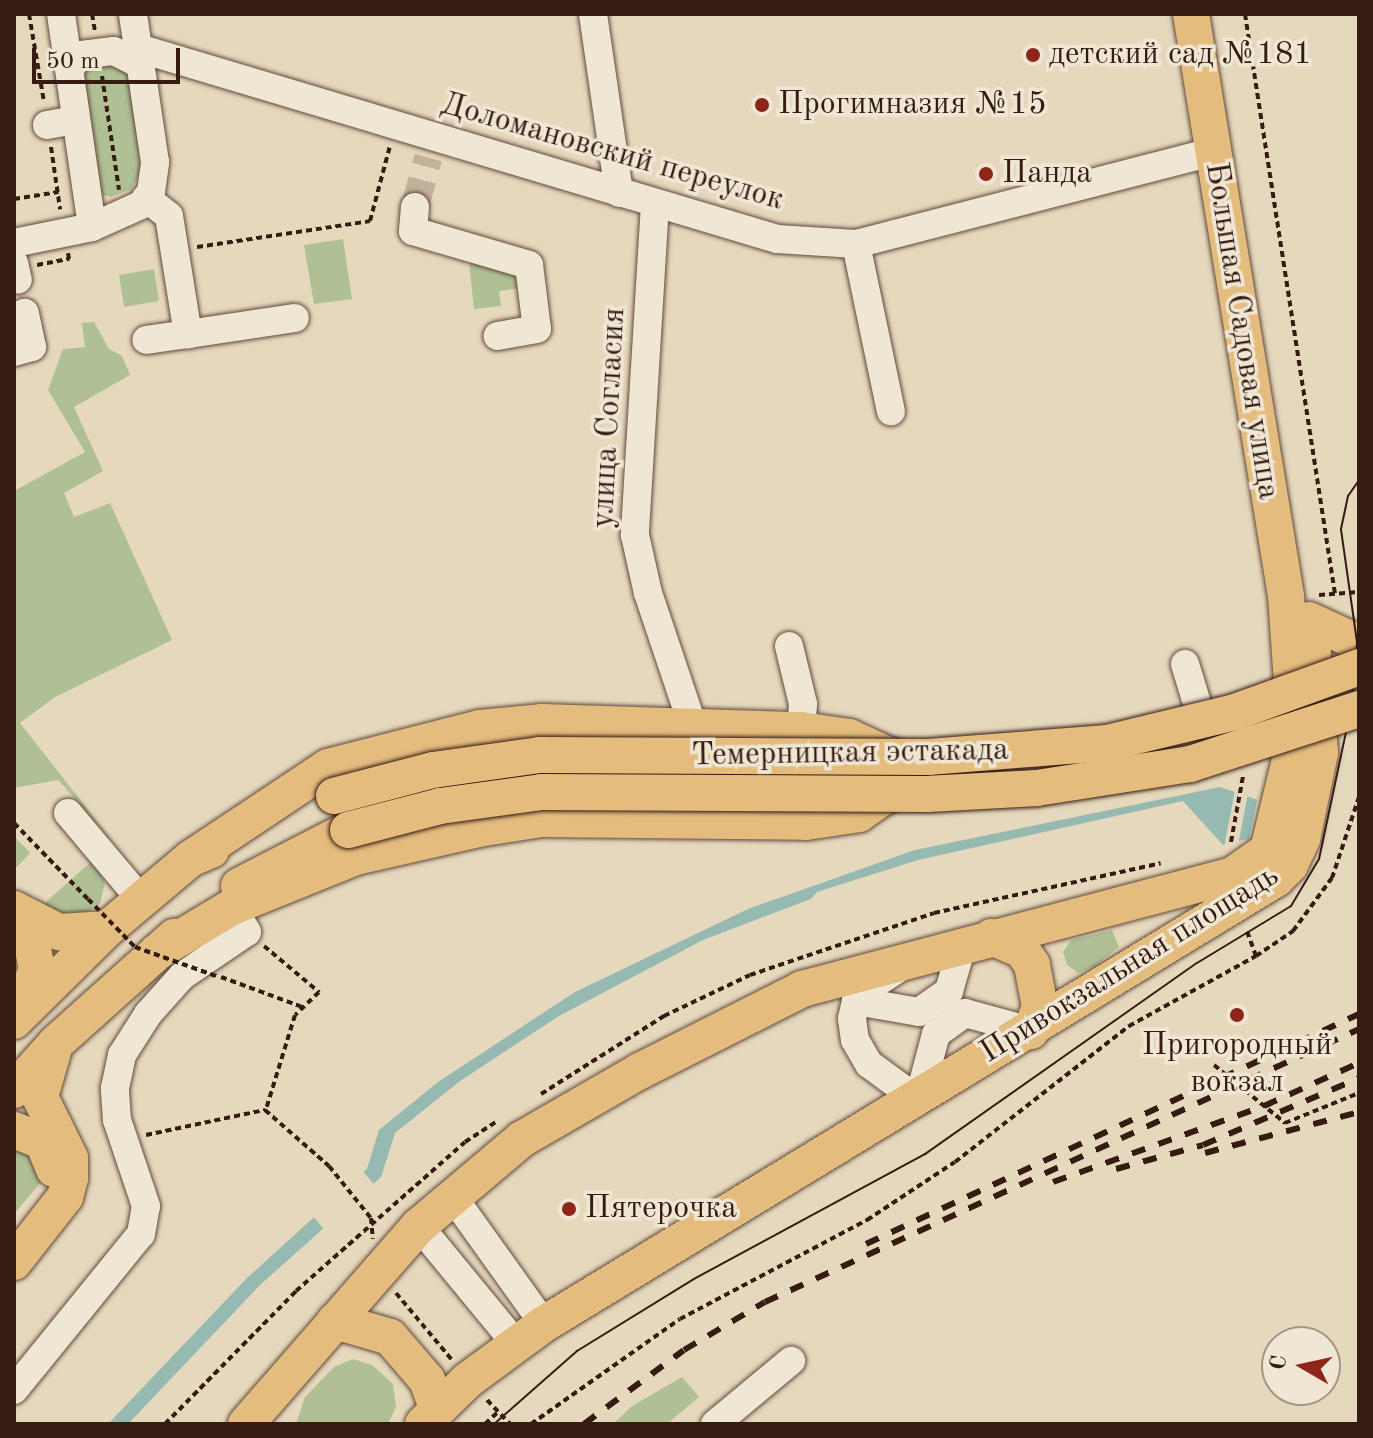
<!DOCTYPE html>
<html>
<head>
<meta charset="utf-8">
<style>
	body { margin:0 }
	#map { position:relative; width:1373px; height:1438px; overflow:hidden; background:#e6d8bd; font-family:"Old Standard TT",serif }
	div>[style] { position:absolute }
	[style*='--x'] { left:calc(var(--x)*1px); top:calc(var(--y)*1px); width:calc(var(--w)*1px); rotate:calc(var(--a)*1deg) }
	.green>* { inset:0; background:#b0c095 }
	.water>* { inset:0; background:#96bab1 }
	.pier>* { inset:0; background:#e6d8bd }
	.minor-tunnel>* { height:28px; margin-top:-14px; transform-origin:0; background:repeating-linear-gradient(90deg,#c3b29b 0 28px,transparent 0 42px) }
	.path>* { height:4px; margin-top:-2px; transform-origin:0; background:repeating-linear-gradient(90deg,#351b11 0 6px,transparent 0 10px) }
	.roads { filter:drop-shadow(0 0 2px #614a3c) drop-shadow(0 0 2px #614a3c) }
	.minor>* { height:28px; margin:-14px; padding:0 14px; transform-origin:14px; border-radius:14px; background:#efe6d4 }
	.major>* { height:36px; margin:-18px; padding:0 18px; transform-origin:18px; border-radius:18px; background:#e3bc7e }
	.tram>* { height:2px; margin:-1px; padding:0 1px; transform-origin:1px; border-radius:1px; background:#351b11 }
	.rail>* { height:6px; margin-top:-3px; transform-origin:0; background:repeating-linear-gradient(90deg,#351b11 0 14px,transparent 0 28px) }
	.path-bridge>* { height:4px; margin-top:-2px; transform-origin:0; background:repeating-linear-gradient(90deg,#351b11 0 6px,transparent 0 10px) }
	.bridges { filter:drop-shadow(0 0 2px #351b11) drop-shadow(0 0 2px #351b11) }
	.major-bridge>* { height:36px; margin:-18px; padding:0 18px; transform-origin:18px; border-radius:18px; background:#e3bc7e }
	.dots>* { width:22px; height:22px; translate:-50% -50%; box-sizing:border-box; border:4px solid #efe6d4; border-radius:50% }
	span { translate:-50% -50%; white-space:nowrap; text-align:center; line-height:1.15; -webkit-text-stroke:7px #efe6d4; paint-order:stroke }
	.poi-label { font-size:32px; color:#351b11 }
	.left { translate:0 -50%; text-align:left }
	.street-label { font-size:32px; color:#351b11 }
	.frame { position:absolute; inset:0; border:16px solid #351b11; pointer-events:none }
	.north { position:absolute; left:1261px; top:1326px; width:80px; height:80px; box-sizing:border-box; background:#efe6d4; border:2px solid #a59586; border-radius:50%; rotate:279deg; font-size:22px; font-weight:700; line-height:32px; text-align:center; color:#351b11 }
	.north::after { content:''; display:block; margin:auto; width:28px; height:36px; background:#8f2418; clip-path:polygon(50% 0,100% 100%,50% 72%,0 100%) }
	.scale { position:absolute; left:32px; top:48px; width:148px; height:36px; box-sizing:border-box; border:4px solid #351b11; border-top:0; padding-left:10px; font-size:24px; line-height:28px; white-space:nowrap; color:#351b11; -webkit-text-stroke:6px #efe6d4; paint-order:stroke }
</style>
</head>
<body>
<div id="map">
	<div class="green">
		<i style="clip-path:polygon(127px 59px,141px 170px,132px 189px,111px 197px,97px 193px,73px 67px)"></i>
		<i style="clip-path:polygon(343px 239px,352px 299px,314px 304px,304px 245px)"></i>
		<i style="clip-path:polygon(469px 262px,517px 266px,520px 288px,499px 291px,501px 306px,474px 309px)"></i>
		<i style="clip-path:polygon(154px 269px,159px 301px,124px 307px,119px 275px)"></i>
		<i style="clip-path:polygon(94px 322px,109px 349px,122px 356px,130px 375px,74px 407px,103px 471px,64px 493px,74px 517px,110px 503px,172px 640px,55px 697px,20px 723px,112px 840px,58px 780px,14px 788px,14px 491px,85px 452px,48px 390px,63px 349px,85px 347px,82px 323px)"></i>
		<i style="clip-path:polygon(14px 836px,30px 853px,14px 870px)"></i>
		<i style="clip-path:polygon(93px 860px,105px 883px,100px 904px,74px 921px,39px 908px)"></i>
		<i style="clip-path:polygon(1112px 930px,1119px 947px,1095px 966px,1078px 973px,1067px 965px,1063px 952px,1071px 940px)"></i>
		<i style="clip-path:polygon(14px 1141px,43px 1169px,41px 1182px,14px 1214px)"></i>
		<i style="clip-path:polygon(353px 1359px,372px 1365px,393px 1384px,396px 1407px,388px 1424px,296px 1424px,305px 1397px,334px 1367px)"></i>
		<i style="clip-path:polygon(682px 1377px,699px 1397px,667px 1424px,613px 1424px,632px 1406px)"></i>
	</div>
	<div class="water">
		<i style="clip-path:polygon(1220px 787px,1258px 800px,1359px 811px,1223px 845px,1183px 801px,918px 860px,817px 892px,811px 899px,703px 940px,559px 1016px,460px 1081px,395px 1133px,381px 1177px,260px 1285px,128px 1424px,108px 1424px,247px 1278px,367px 1169px,379px 1130px,438px 1082px,575px 992px,748px 909px,915px 850px)"></i>
	</div>
	<div class="pier">
		<i style="clip-path:polygon(1359px 768px,1359px 815px,1248px 843px,1258px 796px)"></i>
		<i style="clip-path:polygon(1235px 790px,1248px 794px,1238px 845px,1224px 848px)"></i>
		<i style="clip-path:polygon(361px 1169px,376px 1187px,326px 1232px,312px 1215px)"></i>
	</div>
	<div class="minor-tunnel">
		<i style="--x:415;--y:207;--w:51;--a:-75.1"></i>
	</div>
	<div class="path">
		<i style="--x:29;--y:14;--w:89;--a:80.3"></i>
		<i style="--x:92;--y:14;--w:17;--a:80"></i>
		<i style="--x:1245;--y:14;--w:587;--a:81.18"></i>
		<i style="--x:102;--y:76;--w:115;--a:81.5"></i>
		<i style="--x:51;--y:147;--w:63;--a:81.7"></i>
		<i style="--x:14;--y:199;--w:45;--a:-9"></i>
		<i style="--x:197;--y:247;--w:175;--a:-8.5"></i>
		<i style="--x:370;--y:221;--w:78;--a:-75.1"></i>
		<i style="--x:37;--y:265;--w:33;--a:-11"></i>
		<i style="--x:69;--y:259;--w:6;--a:-99"></i>
		<i style="--x:1319;--y:595;--w:40;--a:-4.3"></i>
		<i style="--x:14;--y:823;--w:106;--a:45.8"></i>
		<i style="--x:1231;--y:842;--w:67;--a:-79.7"></i>
		<i style="--x:264;--y:946;--w:72;--a:39.9"></i>
		<i style="--x:319;--y:992;--w:33;--a:136"></i>
		<i style="--x:295;--y:1015;--w:98;--a:107.1"></i>
		<i style="--x:1256;--y:956;--w:45;--a:-34"></i>
		<i style="--x:1293;--y:931;--w:66;--a:-53.7"></i>
		<i style="--x:1332;--y:878;--w:85;--a:-71.6"></i>
		<i style="--x:221;--y:977;--w:90;--a:20.3"></i>
		<i style="--x:1214;--y:1065;--w:92;--a:39.2"></i>
		<i style="--x:1285;--y:1123;--w:80;--a:-22.1"></i>
		<i style="--x:541;--y:1094;--w:146;--a:-32.4"></i>
		<i style="--x:664;--y:1016;--w:95;--a:-25.5"></i>
		<i style="--x:750;--y:975;--w:194;--a:-18.6"></i>
		<i style="--x:934;--y:913;--w:232;--a:-12.4"></i>
		<i style="--x:146;--y:1135;--w:122;--a:-11.9"></i>
		<i style="--x:265;--y:1110;--w:85;--a:41.2"></i>
		<i style="--x:329;--y:1166;--w:67;--a:51.1"></i>
		<i style="--x:371;--y:1218;--w:21;--a:85"></i>
		<i style="--x:396;--y:1293;--w:87;--a:50.1"></i>
		<i style="--x:487;--y:1400;--w:33;--a:46"></i>
		<i style="--x:165;--y:1424;--w:187;--a:-45.4"></i>
		<i style="--x:296;--y:1291;--w:225;--a:-41.4"></i>
		<i style="--x:465;--y:1142;--w:37;--a:-33"></i>
		<i style="--x:485;--y:1424;--w:18;--a:-43"></i>
		<i style="--x:531;--y:1424;--w:182;--a:-35.2"></i>
		<i style="--x:680;--y:1319;--w:212;--a:-27.9"></i>
		<i style="--x:867;--y:1220;--w:105;--a:-33.4"></i>
		<i style="--x:955;--y:1162;--w:221;--a:-38"></i>
		<i style="--x:1129;--y:1026;--w:145;--a:-28.9"></i>
		<i style="--x:1256;--y:956;--w:29;--a:-110"></i>
	</div>
	<div class="roads">
		<div class="minor">
			<i style="--x:61;--y:14;--w:215;--a:81.7"></i>
			<i style="--x:593;--y:14;--w:181;--a:81.7"></i>
			<i style="--x:138;--y:48;--w:667;--a:16.64"></i>
			<i style="--x:777;--y:239;--w:79;--a:3.6"></i>
			<i style="--x:856;--y:244;--w:368;--a:-14.5"></i>
			<i style="--x:69;--y:69;--w:18;--a:-49"></i>
			<i style="--x:81;--y:55;--w:33;--a:-7"></i>
			<i style="--x:114;--y:51;--w:30;--a:27"></i>
			<i style="--x:47;--y:125;--w:29;--a:-10"></i>
			<i style="--x:146;--y:198;--w:29;--a:38"></i>
			<i style="--x:169;--y:216;--w:120;--a:80.9"></i>
			<i style="--x:188;--y:334;--w:42;--a:171.9"></i>
			<i style="--x:655;--y:204;--w:332;--a:93.5"></i>
			<i style="--x:635;--y:535;--w:59;--a:77.4"></i>
			<i style="--x:648;--y:593;--w:138;--a:71.4"></i>
			<i style="--x:415;--y:207;--w:24;--a:95"></i>
			<i style="--x:413;--y:231;--w:121;--a:16.3"></i>
			<i style="--x:529;--y:265;--w:64;--a:82.9"></i>
			<i style="--x:537;--y:329;--w:40;--a:170"></i>
			<i style="--x:14;--y:243;--w:80;--a:-11.6"></i>
			<i style="--x:92;--y:227;--w:54;--a:-24.2"></i>
			<i style="--x:141;--y:205;--w:16;--a:-52"></i>
			<i style="--x:151;--y:192;--w:30;--a:-82"></i>
			<i style="--x:155;--y:162;--w:150;--a:-98.5"></i>
			<i style="--x:856;--y:244;--w:171;--a:78.2"></i>
			<i style="--x:14;--y:263;--w:17;--a:77"></i>
			<i style="--x:188;--y:334;--w:108;--a:-8.5"></i>
			<i style="--x:14;--y:352;--w:19;--a:-16"></i>
			<i style="--x:32;--y:347;--w:35;--a:-102"></i>
			<i style="--x:789;--y:646;--w:60;--a:76.4"></i>
			<i style="--x:803;--y:704;--w:26;--a:94"></i>
			<i style="--x:1185;--y:664;--w:65;--a:73"></i>
			<i style="--x:68;--y:813;--w:116;--a:49.9"></i>
			<i style="--x:896;--y:970;--w:37;--a:147"></i>
			<i style="--x:865;--y:990;--w:14;--a:129"></i>
			<i style="--x:856;--y:1001;--w:18;--a:103"></i>
			<i style="--x:852;--y:1019;--w:21;--a:82"></i>
			<i style="--x:855;--y:1040;--w:28;--a:60"></i>
			<i style="--x:869;--y:1064;--w:42;--a:36.3"></i>
			<i style="--x:903;--y:1089;--w:18;--a:16"></i>
			<i style="--x:920;--y:1094;--w:62;--a:-75.1"></i>
			<i style="--x:936;--y:1034;--w:36;--a:-36"></i>
			<i style="--x:965;--y:1013;--w:68;--a:15.3"></i>
			<i style="--x:856;--y:1001;--w:64;--a:9.9"></i>
			<i style="--x:919;--y:1012;--w:37;--a:-35"></i>
			<i style="--x:949;--y:991;--w:47;--a:-73.9"></i>
			<i style="--x:453;--y:1197;--w:156;--a:54.4"></i>
			<i style="--x:419;--y:1226;--w:153;--a:50.6"></i>
			<i style="--x:14;--y:1390;--w:201;--a:-50.9"></i>
			<i style="--x:141;--y:1234;--w:28;--a:-80"></i>
			<i style="--x:146;--y:1206;--w:91;--a:-108.6"></i>
			<i style="--x:117;--y:1120;--w:32;--a:-94"></i>
			<i style="--x:115;--y:1088;--w:34;--a:-78"></i>
			<i style="--x:122;--y:1055;--w:49;--a:-57.6"></i>
			<i style="--x:148;--y:1014;--w:51;--a:-48.2"></i>
			<i style="--x:182;--y:976;--w:78;--a:-34.1"></i>
			<i style="--x:247;--y:932;--w:29;--a:-121"></i>
			<i style="--x:715;--y:1424;--w:99;--a:-39.7"></i>
		</div>
		<div class="major">
			<i style="--x:1309;--y:620;--w:55;--a:24.7"></i>
			<i style="--x:190;--y:859;--w:166;--a:-33.7"></i>
			<i style="--x:328;--y:767;--w:157;--a:-14.4"></i>
			<i style="--x:480;--y:728;--w:61;--a:-5.6"></i>
			<i style="--x:541;--y:722;--w:260;--a:1.8"></i>
			<i style="--x:801;--y:730;--w:49;--a:8.3"></i>
			<i style="--x:849;--y:737;--w:53;--a:24.6"></i>
			<i style="--x:239;--y:886;--w:123;--a:-27.2"></i>
			<i style="--x:14;--y:909;--w:51;--a:27.1"></i>
			<i style="--x:59;--y:932;--w:48;--a:-3.6"></i>
			<i style="--x:14;--y:926;--w:30;--a:50"></i>
			<i style="--x:33;--y:949;--w:20;--a:79"></i>
			<i style="--x:37;--y:969;--w:43;--a:111.8"></i>
			<i style="--x:991;--y:937;--w:34;--a:23"></i>
			<i style="--x:1022;--y:950;--w:18;--a:56"></i>
			<i style="--x:1032;--y:965;--w:43;--a:79.2"></i>
			<i style="--x:1040;--y:1007;--w:26;--a:111"></i>
			<i style="--x:157;--y:952;--w:87;--a:-31"></i>
			<i style="--x:232;--y:907;--w:134;--a:-22"></i>
			<i style="--x:356;--y:857;--w:125;--a:-12.9"></i>
			<i style="--x:478;--y:829;--w:64;--a:-9"></i>
			<i style="--x:541;--y:819;--w:265;--a:0.6"></i>
			<i style="--x:806;--y:822;--w:54;--a:-8.6"></i>
			<i style="--x:859;--y:814;--w:40;--a:-34.9"></i>
			<i style="--x:14;--y:1021;--w:131;--a:-44.7"></i>
			<i style="--x:107;--y:929;--w:109;--a:-40.1"></i>
			<i style="--x:190;--y:859;--w:23;--a:-23"></i>
			<i style="--x:14;--y:1090;--w:63;--a:-48.2"></i>
			<i style="--x:56;--y:1043;--w:159;--a:-41.9"></i>
			<i style="--x:14;--y:1130;--w:31;--a:22"></i>
			<i style="--x:43;--y:1142;--w:29;--a:68"></i>
			<i style="--x:14;--y:1262;--w:83;--a:-51.9"></i>
			<i style="--x:65;--y:1197;--w:20;--a:-75"></i>
			<i style="--x:70;--y:1178;--w:20;--a:-90"></i>
			<i style="--x:70;--y:1158;--w:68;--a:-116.2"></i>
			<i style="--x:40;--y:1097;--w:47;--a:-73.9"></i>
			<i style="--x:335;--y:1321;--w:57;--a:16.2"></i>
			<i style="--x:390;--y:1337;--w:57;--a:49.3"></i>
			<i style="--x:427;--y:1380;--w:30;--a:70"></i>
			<i style="--x:246;--y:1424;--w:263;--a:-48.9"></i>
			<i style="--x:419;--y:1226;--w:135;--a:-40.2"></i>
			<i style="--x:522;--y:1139;--w:136;--a:-30"></i>
			<i style="--x:640;--y:1071;--w:182;--a:-26.8"></i>
			<i style="--x:802;--y:989;--w:446;--a:-14.8"></i>
			<i style="--x:1233;--y:875;--w:43;--a:-35.5"></i>
			<i style="--x:1268;--y:850;--w:89;--a:-76.3"></i>
			<i style="--x:1289;--y:764;--w:66;--a:-86.5"></i>
			<i style="--x:1293;--y:698;--w:102;--a:-93.9"></i>
			<i style="--x:1286;--y:596;--w:590;--a:-99.27"></i>
			<i style="--x:423;--y:1424;--w:63;--a:-44.4"></i>
			<i style="--x:468;--y:1380;--w:94;--a:-36.4"></i>
			<i style="--x:544;--y:1324;--w:857;--a:-31.3"></i>
			<i style="--x:1276;--y:879;--w:20;--a:-45"></i>
			<i style="--x:1290;--y:865;--w:29;--a:-65"></i>
			<i style="--x:1302;--y:839;--w:88;--a:-78.2"></i>
			<i style="--x:1320;--y:753;--w:101;--a:-94"></i>
		</div>
	</div>
	<div class="tram">
		<i style="--x:494;--y:1424;--w:111;--a:-41.3"></i>
		<i style="--x:577;--y:1351;--w:137;--a:-31.6"></i>
		<i style="--x:694;--y:1279;--w:263;--a:-28.4"></i>
		<i style="--x:925;--y:1154;--w:332;--a:-35.1"></i>
		<i style="--x:1197;--y:963;--w:110;--a:-31.2"></i>
		<i style="--x:1291;--y:906;--w:55;--a:-59.2"></i>
		<i style="--x:1319;--y:859;--w:153;--a:-78"></i>
		<i style="--x:1351;--y:709;--w:67;--a:-84.9"></i>
		<i style="--x:1357;--y:642;--w:114;--a:-98.1"></i>
		<i style="--x:1341;--y:529;--w:34;--a:-78"></i>
		<i style="--x:1348;--y:496;--w:19;--a:-55"></i>
	</div>
	<div class="rail">
		<i style="--x:1205;--y:1153;--w:159;--a:-14.9"></i>
		<i style="--x:1116;--y:1169;--w:90;--a:-15.4"></i>
		<i style="--x:1203;--y:1145;--w:170;--a:-23.2"></i>
		<i style="--x:1053;--y:1182;--w:224;--a:-19.8"></i>
		<i style="--x:1264;--y:1106;--w:104;--a:-24.4"></i>
		<i style="--x:866;--y:1244;--w:544;--a:-25.01"></i>
		<i style="--x:584;--y:1424;--w:124;--a:-36.5"></i>
		<i style="--x:684;--y:1350;--w:94;--a:-30.7"></i>
		<i style="--x:765;--y:1302;--w:654;--a:-24.68"></i>
	</div>
	<div class="path-bridge">
		<i style="--x:88;--y:899;--w:67;--a:45.6"></i>
		<i style="--x:135;--y:947;--w:89;--a:19.7"></i>
	</div>
	<div class="bridges">
		<div class="major-bridge">
			<i style="--x:334;--y:796;--w:102;--a:-14.7"></i>
			<i style="--x:433;--y:770;--w:108;--a:-8"></i>
			<i style="--x:540;--y:755;--w:388;--a:0.3"></i>
			<i style="--x:928;--y:757;--w:180;--a:-4.5"></i>
			<i style="--x:1107;--y:743;--w:132;--a:-13.6"></i>
			<i style="--x:1235;--y:712;--w:132;--a:-19.9"></i>
			<i style="--x:348;--y:830;--w:95;--a:-14.6"></i>
			<i style="--x:440;--y:806;--w:103;--a:-7.8"></i>
			<i style="--x:542;--y:792;--w:385;--a:0.3"></i>
			<i style="--x:927;--y:794;--w:110;--a:-3.1"></i>
			<i style="--x:1037;--y:788;--w:155;--a:-8.9"></i>
			<i style="--x:1190;--y:764;--w:178;--a:-18"></i>
		</div>
	</div>
	<div class="dots">
		<i style="left:1033px;top:55px;background:#8f2418"></i>
		<i style="left:762px;top:105px;background:#8f2418"></i>
		<i style="left:986px;top:174px;background:#8f2418"></i>
		<i style="left:1237px;top:1015px;background:#8f2418"></i>
		<i style="left:569px;top:1209px;background:#8f2418"></i>
	</div>
	<div class="poi-label">
		<span class="left" style="left:1049px;top:55px">детский сад №181</span>
		<span class="left" style="left:778px;top:105px">Прогимназия №15</span>
		<span class="left" style="left:1002px;top:174px">Панда</span>
		<span style="left:1237px;top:1065px">Пригородный<br>вокзал</span>
		<span class="left" style="left:585px;top:1209px">Пятерочка</span>
	</div>
	<div class="street-label">
		<span style="left:612px;top:153px;rotate:16deg">Доломановский переулок</span>
		<span style="left:1241px;top:331px;rotate:81deg">Большая Садовая улица</span>
		<span style="left:610px;top:418px;rotate:-87deg">улица Согласия</span>
		<span style="left:850px;top:754px;rotate:-1deg">Темерницкая эстакада</span>
		<span style="left:1130px;top:965px;rotate:-32deg">Привокзальная площадь</span>
	</div>
	<div class="frame"></div>
	<div class="north">С</div>
	<div class="scale">50 m</div>
</div>
</body>
</html>
